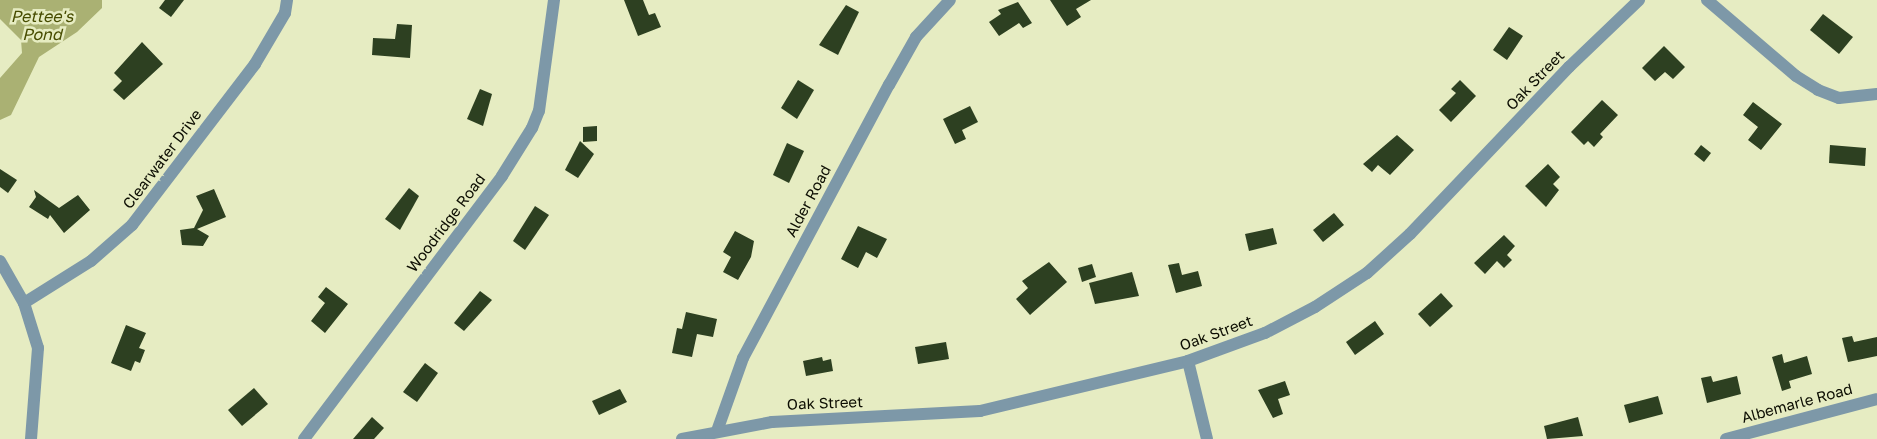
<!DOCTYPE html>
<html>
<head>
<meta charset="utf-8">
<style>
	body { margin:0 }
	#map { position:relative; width:1877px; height:439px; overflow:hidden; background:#e6ecc2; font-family:"Golos Text",sans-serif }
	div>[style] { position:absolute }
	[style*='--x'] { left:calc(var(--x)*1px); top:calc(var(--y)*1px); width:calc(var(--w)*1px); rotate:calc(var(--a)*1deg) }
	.water>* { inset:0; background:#aab173 }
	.building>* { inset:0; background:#2d4021 }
	.minor>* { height:12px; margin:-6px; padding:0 6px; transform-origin:6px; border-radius:6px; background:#7d98a8 }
	.tertiary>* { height:12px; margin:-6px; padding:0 6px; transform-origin:6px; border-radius:6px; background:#7d98a8 }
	span { translate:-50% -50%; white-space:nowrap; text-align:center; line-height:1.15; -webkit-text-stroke:5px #e6ecc2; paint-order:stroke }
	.street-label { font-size:15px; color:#0c0d02 }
	.water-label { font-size:16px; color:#474c00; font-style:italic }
</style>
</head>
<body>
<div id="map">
	<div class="water">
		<i style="clip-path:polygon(0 0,102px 0,102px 8px,77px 32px,39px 57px,11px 115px,0 120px,0 78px,22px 53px,21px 40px,0 19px)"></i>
	</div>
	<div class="building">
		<i style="clip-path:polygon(165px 0,184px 0,171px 17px,159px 8px)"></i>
		<i style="clip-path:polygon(624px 0,643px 0,649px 15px,655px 13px,661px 27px,638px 36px)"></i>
		<i style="clip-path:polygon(1050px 0,1091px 0,1076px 9px,1081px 17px,1067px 26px)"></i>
		<i style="clip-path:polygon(1018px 2px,1032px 23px,1023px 28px,1019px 23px,999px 36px,989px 22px,1001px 14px,998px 10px)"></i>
		<i style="clip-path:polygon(846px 5px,859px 12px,838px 55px,819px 45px)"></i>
		<i style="clip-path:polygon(1823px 14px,1853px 37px,1839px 54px,1810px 30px)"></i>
		<i style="clip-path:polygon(397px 24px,412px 25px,410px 58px,372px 55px,373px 38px,395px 39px)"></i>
		<i style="clip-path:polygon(1509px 27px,1523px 36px,1507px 60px,1493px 50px)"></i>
		<i style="clip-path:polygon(142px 42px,163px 64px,124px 100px,113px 90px,122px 81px,114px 73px)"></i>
		<i style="clip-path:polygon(1664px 46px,1685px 67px,1673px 79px,1665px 72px,1655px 81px,1642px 68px)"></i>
		<i style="clip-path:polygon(798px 80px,814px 90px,797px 119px,781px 108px)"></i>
		<i style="clip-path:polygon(1460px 80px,1476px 96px,1451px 122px,1439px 110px,1456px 93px,1451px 89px)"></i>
		<i style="clip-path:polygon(480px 89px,492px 94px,483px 126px,467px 119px)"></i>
		<i style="clip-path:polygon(1602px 100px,1618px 115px,1600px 134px,1603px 137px,1594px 147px,1588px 141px,1584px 145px,1571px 132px)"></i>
		<i style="clip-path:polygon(1753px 102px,1782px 124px,1761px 150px,1748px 140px,1758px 127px,1743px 115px)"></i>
		<i style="clip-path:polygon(970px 106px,978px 122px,962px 130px,966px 139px,955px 144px,943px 119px)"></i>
		<i style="clip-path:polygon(597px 126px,597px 141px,583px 142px,583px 127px)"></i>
		<i style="clip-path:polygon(1397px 135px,1414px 150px,1390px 175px,1378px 165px,1372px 172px,1363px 164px)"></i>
		<i style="clip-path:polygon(580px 141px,594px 154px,578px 178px,565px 170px)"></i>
		<i style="clip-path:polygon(787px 143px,804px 151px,789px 183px,773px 175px)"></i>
		<i style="clip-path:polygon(1701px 145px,1711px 153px,1704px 162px,1694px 154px)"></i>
		<i style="clip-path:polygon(1830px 145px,1866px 148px,1865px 166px,1829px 163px)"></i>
		<i style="clip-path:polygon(1548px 164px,1560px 177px,1553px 184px,1559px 190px,1546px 207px,1525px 186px)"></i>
		<i style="clip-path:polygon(0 169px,17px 180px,8px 193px,0 187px)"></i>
		<i style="clip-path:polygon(409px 188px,419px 196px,400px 230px,385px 219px)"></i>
		<i style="clip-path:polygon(214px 189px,226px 217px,197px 229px,209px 236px,203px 246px,182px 245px,180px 230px,194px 228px,203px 210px,196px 196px)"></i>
		<i style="clip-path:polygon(34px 190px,59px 208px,78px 195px,90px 210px,64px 233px,50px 215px,48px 219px,29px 207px,36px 197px)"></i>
		<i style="clip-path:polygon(535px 206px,549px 215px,525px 250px,513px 241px)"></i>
		<i style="clip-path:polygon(1334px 213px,1344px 225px,1323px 242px,1313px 230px)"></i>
		<i style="clip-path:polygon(858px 226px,887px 239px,877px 258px,866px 252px,858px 268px,841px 259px)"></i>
		<i style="clip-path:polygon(1273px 228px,1277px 244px,1249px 251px,1245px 234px)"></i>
		<i style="clip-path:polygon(735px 231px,754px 241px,751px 257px,738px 280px,723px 272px,731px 257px,723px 252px)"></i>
		<i style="clip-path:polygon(1504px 235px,1515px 246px,1507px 255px,1512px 260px,1504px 268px,1497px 261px,1485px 274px,1474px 263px)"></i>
		<i style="clip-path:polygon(1049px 262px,1067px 282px,1030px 315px,1016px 299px,1028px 288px,1022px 281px)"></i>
		<i style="clip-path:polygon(1179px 263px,1182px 275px,1198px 271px,1202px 286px,1176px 293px,1168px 265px)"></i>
		<i style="clip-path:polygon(1092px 264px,1096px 277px,1082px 282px,1078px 268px)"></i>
		<i style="clip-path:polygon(1132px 272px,1139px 296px,1095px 304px,1089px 283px)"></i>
		<i style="clip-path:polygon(326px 287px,348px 304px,325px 333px,311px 321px,325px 303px,318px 297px)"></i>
		<i style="clip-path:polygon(480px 291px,492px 300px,464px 331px,454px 323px)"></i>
		<i style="clip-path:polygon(1441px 293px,1453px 306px,1430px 327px,1418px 314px)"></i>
		<i style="clip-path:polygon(686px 312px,717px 319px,713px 337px,697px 334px,692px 357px,672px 353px,677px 328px,682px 329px)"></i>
		<i style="clip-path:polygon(1375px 321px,1384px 334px,1355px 355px,1346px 342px)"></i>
		<i style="clip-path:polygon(126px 325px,146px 333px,139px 348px,145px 350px,140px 363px,135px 361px,131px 371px,111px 363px)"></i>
		<i style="clip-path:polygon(1852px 336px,1854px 342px,1877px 337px,1877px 356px,1848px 362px,1842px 338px)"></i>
		<i style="clip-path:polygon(946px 342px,949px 359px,918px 364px,915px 347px)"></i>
		<i style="clip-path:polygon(1782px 354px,1784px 363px,1807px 356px,1812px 374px,1789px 381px,1791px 388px,1782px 391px,1772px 357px)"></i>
		<i style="clip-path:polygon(822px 357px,823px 361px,831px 359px,833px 371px,806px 376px,803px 361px)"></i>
		<i style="clip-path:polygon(425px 363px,438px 373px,417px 402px,403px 392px)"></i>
		<i style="clip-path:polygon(1711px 376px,1713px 382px,1737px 376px,1741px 394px,1707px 403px,1701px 378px)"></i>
		<i style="clip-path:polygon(1285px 381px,1290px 395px,1278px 399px,1283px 414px,1273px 418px,1258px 390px)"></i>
		<i style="clip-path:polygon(254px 388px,268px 404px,242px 426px,228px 410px)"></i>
		<i style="clip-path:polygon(620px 389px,627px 402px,599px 415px,592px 401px)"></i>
		<i style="clip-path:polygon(1658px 396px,1663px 414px,1629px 423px,1624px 405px)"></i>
		<i style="clip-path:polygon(372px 417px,384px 428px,374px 439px,353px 439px)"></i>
		<i style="clip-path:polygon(1578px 417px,1583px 436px,1547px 439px,1544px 426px)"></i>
	</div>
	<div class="minor">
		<i style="--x:1707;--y:0;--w:117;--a:40.5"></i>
		<i style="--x:1796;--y:76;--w:26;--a:32"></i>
		<i style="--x:1818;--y:90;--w:22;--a:21"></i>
		<i style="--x:1839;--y:98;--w:38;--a:-6"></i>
		<i style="--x:24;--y:303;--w:79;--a:-32.1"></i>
		<i style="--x:91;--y:261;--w:55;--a:-41.3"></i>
		<i style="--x:132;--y:225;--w:203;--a:-52.6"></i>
		<i style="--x:255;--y:64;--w:59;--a:-59.5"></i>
		<i style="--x:285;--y:13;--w:13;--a:-81"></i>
		<i style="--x:717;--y:431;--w:77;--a:-70.4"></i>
		<i style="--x:743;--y:358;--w:310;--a:-61.9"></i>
		<i style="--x:889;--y:85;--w:55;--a:-60.6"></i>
		<i style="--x:916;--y:37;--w:50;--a:-47.4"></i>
		<i style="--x:304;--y:439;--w:329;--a:-53"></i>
		<i style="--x:502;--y:176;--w:57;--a:-58"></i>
		<i style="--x:532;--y:128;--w:18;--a:-68"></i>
		<i style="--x:539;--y:111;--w:112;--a:-82.3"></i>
	</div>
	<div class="tertiary">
		<i style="--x:0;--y:261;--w:48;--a:60.3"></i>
		<i style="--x:24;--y:303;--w:47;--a:72.7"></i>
		<i style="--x:38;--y:348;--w:91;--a:94.4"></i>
		<i style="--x:1188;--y:361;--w:80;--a:76.3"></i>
		<i style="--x:682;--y:439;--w:92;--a:-10.7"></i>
		<i style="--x:772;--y:422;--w:208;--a:-3"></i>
		<i style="--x:980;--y:411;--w:214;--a:-13.5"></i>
		<i style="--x:1188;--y:361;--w:82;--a:-20"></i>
		<i style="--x:1265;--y:333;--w:56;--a:-27.5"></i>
		<i style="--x:1315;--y:307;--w:62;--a:-33.2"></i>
		<i style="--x:1367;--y:273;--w:58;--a:-42.2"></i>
		<i style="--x:1410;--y:234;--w:231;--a:-46.4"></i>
		<i style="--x:1569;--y:67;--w:97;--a:-43.7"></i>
		<i style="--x:1726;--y:439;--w:156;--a:-14.8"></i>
	</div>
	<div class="street-label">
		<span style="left:1535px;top:80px;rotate:-46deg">Oak Street</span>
		<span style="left:162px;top:159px;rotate:-53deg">Clearwater Drive</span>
		<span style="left:808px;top:201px;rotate:-62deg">Alder Road</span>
		<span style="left:446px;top:223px;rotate:-53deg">Woodridge Road</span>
		<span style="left:1216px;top:333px;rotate:-20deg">Oak Street</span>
		<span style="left:825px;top:403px;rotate:-2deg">Oak Street</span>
		<span style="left:1797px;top:403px;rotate:-15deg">Albemarle Road</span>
	</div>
	<div class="water-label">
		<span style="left:42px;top:25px">Pettee's<br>Pond</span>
	</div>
</div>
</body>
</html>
